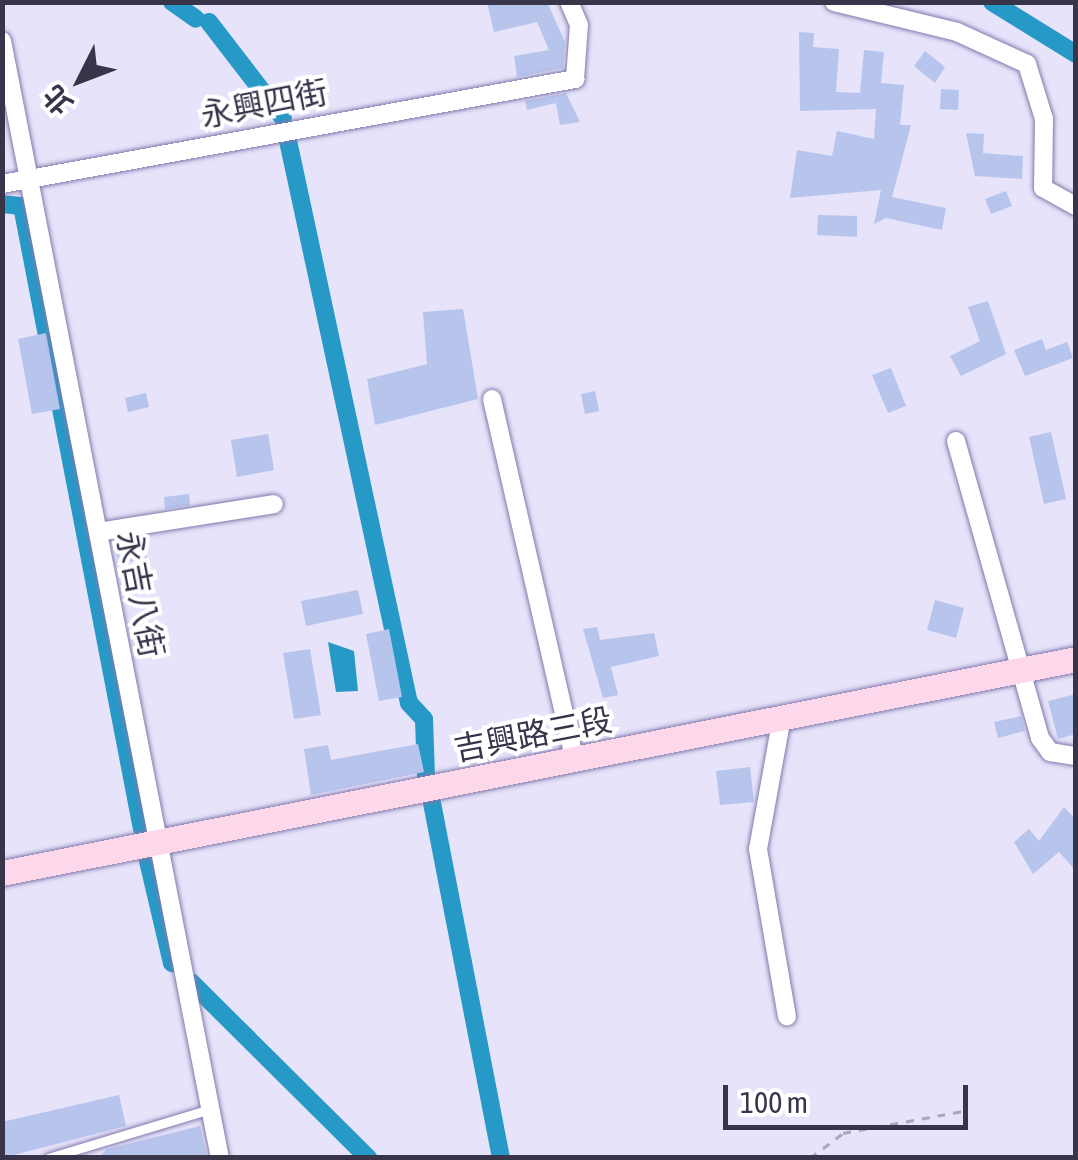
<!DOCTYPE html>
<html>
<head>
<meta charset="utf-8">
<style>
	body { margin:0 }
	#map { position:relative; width:1078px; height:1160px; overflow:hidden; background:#e6e3fa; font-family:"Asap Condensed","Noto Sans TC",sans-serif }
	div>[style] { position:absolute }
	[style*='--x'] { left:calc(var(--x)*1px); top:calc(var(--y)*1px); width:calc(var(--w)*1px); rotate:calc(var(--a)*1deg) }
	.water>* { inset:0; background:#2799c7 }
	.canal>* { height:18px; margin:-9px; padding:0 9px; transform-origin:9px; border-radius:9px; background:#2799c7 }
	.building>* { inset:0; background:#b7c5ed }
	.path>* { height:2.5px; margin-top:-1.25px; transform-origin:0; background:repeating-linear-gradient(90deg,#a9a6bd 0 8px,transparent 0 16px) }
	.roads { filter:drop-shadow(0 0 2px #817aad) drop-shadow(0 0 2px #817aad) }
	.lane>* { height:9px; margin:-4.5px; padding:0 4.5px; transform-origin:4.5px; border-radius:4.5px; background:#fff }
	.street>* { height:18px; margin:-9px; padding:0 9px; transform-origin:9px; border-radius:9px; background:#fff }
	.secondary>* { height:25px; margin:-12.5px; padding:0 12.5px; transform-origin:12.5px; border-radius:12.5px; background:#fcd8ea }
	span { translate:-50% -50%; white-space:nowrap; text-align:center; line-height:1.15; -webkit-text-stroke:8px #fff; paint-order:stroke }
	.street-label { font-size:32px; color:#38354b }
	.frame { position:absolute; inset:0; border:5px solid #38354b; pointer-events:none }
	.north { position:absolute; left:30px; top:30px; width:100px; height:100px; -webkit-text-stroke:8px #fff; paint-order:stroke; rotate:228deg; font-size:28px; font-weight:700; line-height:40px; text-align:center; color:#38354b }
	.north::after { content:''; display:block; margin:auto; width:35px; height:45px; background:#38354b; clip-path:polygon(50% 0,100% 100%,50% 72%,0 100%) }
	.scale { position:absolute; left:723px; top:1085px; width:245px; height:45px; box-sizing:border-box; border:5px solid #38354b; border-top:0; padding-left:12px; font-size:30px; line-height:35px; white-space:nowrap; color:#38354b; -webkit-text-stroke:8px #fff; paint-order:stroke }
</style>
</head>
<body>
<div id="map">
	<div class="water">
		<i style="clip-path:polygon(328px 642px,354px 651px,358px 691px,336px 692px)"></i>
	</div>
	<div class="canal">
		<i style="--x:172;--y:2;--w:29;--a:35"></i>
		<i style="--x:992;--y:2;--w:99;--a:31.8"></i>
		<i style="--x:209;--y:22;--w:121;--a:52.4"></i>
		<i style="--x:287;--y:136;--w:580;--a:77.86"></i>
		<i style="--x:409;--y:703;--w:22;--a:47"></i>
		<i style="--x:424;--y:719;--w:57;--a:88"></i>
		<i style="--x:2;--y:204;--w:20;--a:6"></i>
		<i style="--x:22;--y:206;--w:634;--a:79.1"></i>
		<i style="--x:432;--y:803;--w:362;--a:79"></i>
		<i style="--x:148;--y:861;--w:105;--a:76.8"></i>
		<i style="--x:191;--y:982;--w:250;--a:44.8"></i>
	</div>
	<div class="building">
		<i style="clip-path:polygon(487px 2px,547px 2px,565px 42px,563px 68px,517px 77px,514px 56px,549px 50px,537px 22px,494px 32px)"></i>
		<i style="clip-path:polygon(799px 32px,814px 33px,813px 47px,839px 49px,836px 92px,860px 93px,864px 50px,884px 52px,881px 83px,904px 85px,900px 125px,911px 125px,892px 197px,946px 208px,942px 230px,886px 218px,874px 224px,881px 190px,790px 198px,797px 150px,832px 156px,837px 131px,874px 139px,876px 109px,800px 111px)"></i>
		<i style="clip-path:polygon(925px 51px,945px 67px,935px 83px,914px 66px)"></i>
		<i style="clip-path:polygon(941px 89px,959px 90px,958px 110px,940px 109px)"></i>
		<i style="clip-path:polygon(566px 93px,580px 122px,560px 125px,556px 103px,527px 110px,525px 101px)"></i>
		<i style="clip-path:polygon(966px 133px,984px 134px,983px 153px,1023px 156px,1022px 179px,975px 176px)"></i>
		<i style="clip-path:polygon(1006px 191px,1012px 206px,991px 214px,985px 199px)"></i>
		<i style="clip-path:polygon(818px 215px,857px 216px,857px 237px,817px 235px)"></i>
		<i style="clip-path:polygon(988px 301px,1006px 354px,961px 376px,950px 356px,980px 341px,968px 307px)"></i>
		<i style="clip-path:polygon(463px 309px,478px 399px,375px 425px,367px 379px,427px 364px,423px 312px)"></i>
		<i style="clip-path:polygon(46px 333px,60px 409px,32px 414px,18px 339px)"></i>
		<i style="clip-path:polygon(1042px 339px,1046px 350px,1067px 342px,1073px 358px,1025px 376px,1014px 350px)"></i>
		<i style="clip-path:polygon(891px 368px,906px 406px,888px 413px,872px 375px)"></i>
		<i style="clip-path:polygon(595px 391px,599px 411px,585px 414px,581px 394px)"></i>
		<i style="clip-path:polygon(146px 393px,149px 407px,128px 412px,125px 398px)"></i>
		<i style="clip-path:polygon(1051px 432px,1066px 499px,1044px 504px,1029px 437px)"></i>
		<i style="clip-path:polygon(268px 434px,274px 470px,237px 477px,231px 440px)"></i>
		<i style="clip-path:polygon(189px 494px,190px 505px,165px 509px,164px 497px)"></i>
		<i style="clip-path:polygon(143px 542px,147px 558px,119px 564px,115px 548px)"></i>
		<i style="clip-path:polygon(358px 590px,363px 614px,306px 626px,301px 601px)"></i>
		<i style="clip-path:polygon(935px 600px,964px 608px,956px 638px,927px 630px)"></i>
		<i style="clip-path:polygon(597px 627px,600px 640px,654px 633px,659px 656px,611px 667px,618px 695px,603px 698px,583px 629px)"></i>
		<i style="clip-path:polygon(389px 629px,402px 697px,379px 701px,366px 634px)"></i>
		<i style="clip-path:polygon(310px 649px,321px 715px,294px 719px,283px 653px)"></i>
		<i style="clip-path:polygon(1076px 694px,1076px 734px,1058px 739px,1048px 701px)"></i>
		<i style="clip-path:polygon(1021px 716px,1025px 731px,998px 738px,994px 722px)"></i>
		<i style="clip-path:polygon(418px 744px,424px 772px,311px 795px,304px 749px,328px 745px,331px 760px)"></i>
		<i style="clip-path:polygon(750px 767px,754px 802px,720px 805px,716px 771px)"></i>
		<i style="clip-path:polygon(1064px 807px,1076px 820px,1076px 871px,1059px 852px,1033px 874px,1014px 842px,1029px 829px,1039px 841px)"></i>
		<i style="clip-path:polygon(119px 1095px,126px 1126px,2px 1158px,2px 1122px)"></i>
		<i style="clip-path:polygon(200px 1126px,207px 1158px,98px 1158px,107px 1149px)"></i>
	</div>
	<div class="path">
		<i style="--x:810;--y:1158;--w:41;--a:-37.1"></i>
		<i style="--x:843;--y:1133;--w:122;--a:-10.4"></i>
	</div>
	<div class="roads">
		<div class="lane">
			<i style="--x:48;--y:1158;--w:169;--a:-16.8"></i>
		</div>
		<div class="street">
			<i style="--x:834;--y:2;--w:127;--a:13.7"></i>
			<i style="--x:957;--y:32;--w:77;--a:24.6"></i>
			<i style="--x:1027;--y:64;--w:58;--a:72.8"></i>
			<i style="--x:1044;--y:119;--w:69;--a:90.8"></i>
			<i style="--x:1043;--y:188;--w:38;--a:29"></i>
			<i style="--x:2;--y:41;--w:1138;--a:78.96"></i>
			<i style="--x:2;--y:184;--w:583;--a:-10.38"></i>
			<i style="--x:575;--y:79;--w:54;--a:-85.8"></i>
			<i style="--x:579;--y:25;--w:25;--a:-113"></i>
			<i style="--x:492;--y:399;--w:370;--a:77.1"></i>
			<i style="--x:956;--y:441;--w:309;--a:74.2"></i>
			<i style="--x:1040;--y:738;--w:17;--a:54"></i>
			<i style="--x:1050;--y:752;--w:26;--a:9"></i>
			<i style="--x:98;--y:532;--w:178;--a:-9"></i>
			<i style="--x:782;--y:717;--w:134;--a:100.3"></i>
			<i style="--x:758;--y:849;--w:170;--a:80.2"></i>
		</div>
		<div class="secondary">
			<i style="--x:2;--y:873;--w:1095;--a:-11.27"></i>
		</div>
	</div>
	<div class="street-label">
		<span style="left:264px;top:104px;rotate:-11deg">永興四街</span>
		<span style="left:140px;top:594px;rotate:79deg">永吉八街</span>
		<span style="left:533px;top:735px;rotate:-11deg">吉興路三段</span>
	</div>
	<div class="frame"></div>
	<div class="north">北</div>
	<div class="scale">100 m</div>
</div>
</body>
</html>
